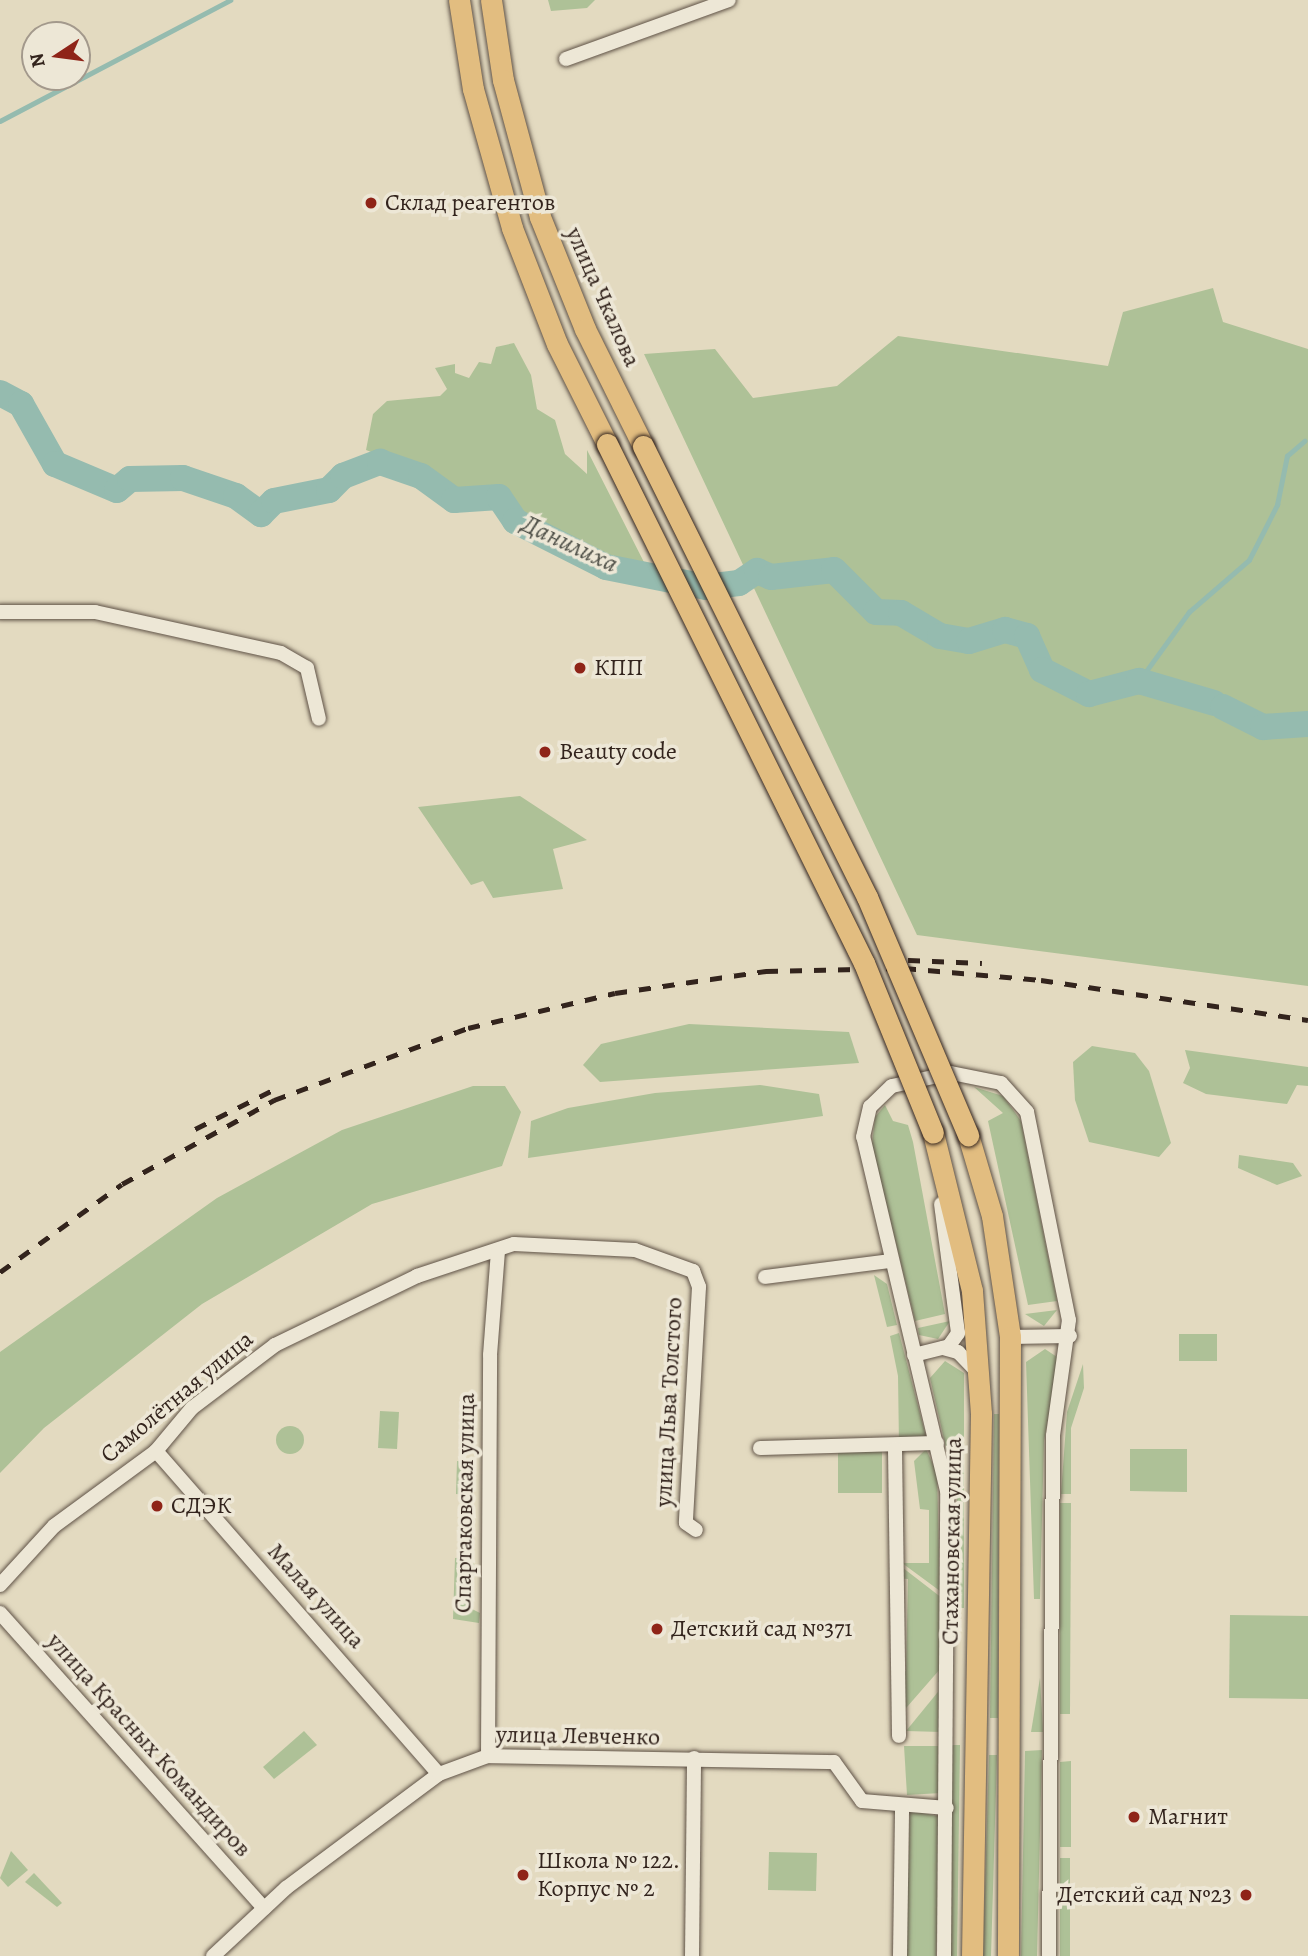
<!DOCTYPE html>
<html>
<head>
<meta charset="utf-8">
<style>
	body { margin:0 }
	#map { position:relative; width:1308px; height:1956px; overflow:hidden; background:#e3dac0; font-family:Alegreya,serif }
	div>[style] { position:absolute }
	[style*='--x'] { left:calc(var(--x)*1px); top:calc(var(--y)*1px); width:calc(var(--w)*1px); rotate:calc(var(--a)*1deg) }
	.green>* { inset:0; background:#aec197 }
	.round { border-radius:50% }
	.stream>* { height:4.5px; margin:-2.25px; padding:0 2.25px; transform-origin:2.25px; border-radius:2.25px; background:#95bbaf }
	.river>* { height:26px; margin:-13px; padding:0 13px; transform-origin:13px; border-radius:13px; background:#95bbaf }
	.roads { filter:drop-shadow(0 0 2px #5f5246) drop-shadow(0 0 2px #5f5246) }
	.street>* { height:14px; margin:-7px; padding:0 7px; transform-origin:7px; border-radius:7px; background:#ede7d6 }
	.primary>* { height:21px; margin:-10.5px; padding:0 10.5px; transform-origin:10.5px; border-radius:10.5px; background:#e2bd80 }
	.rail>* { height:4.5px; margin-top:-2.25px; transform-origin:0; background:repeating-linear-gradient(90deg,#33241d 0 12px,transparent 0 24px) }
	.bridges { filter:drop-shadow(0 0 2px #33241d) drop-shadow(0 0 2px #33241d) }
	.primary-bridge>* { height:21px; margin:-10.5px; padding:0 10.5px; transform-origin:10.5px; border-radius:10.5px; background:#e2bd80 }
	.dots>* { width:19px; height:19px; translate:-50% -50%; box-sizing:border-box; border:4px solid #ede7d6; border-radius:50% }
	span { translate:-50% -50%; white-space:nowrap; text-align:center; line-height:1.15; -webkit-text-stroke:7px #ede7d6; paint-order:stroke }
	.poi-label { font-size:24px; color:#33241d }
	.left { translate:0 -50%; text-align:left }
	.right { translate:-100% -50%; text-align:right }
	.street-label { font-size:24px; color:#33241d }
	.water-label { font-size:26px; color:#505149; font-style:italic }
	.north { position:absolute; left:21px; top:21px; width:70px; height:70px; box-sizing:border-box; background:#ede7d6; border:2px solid #a3998c; border-radius:50%; rotate:257deg; font-size:19px; font-weight:700; line-height:28px; text-align:center; color:#33241d }
	.north::after { content:''; display:block; margin:auto; width:24px; height:32px; background:#8f2418; clip-path:polygon(50% 0,100% 100%,50% 72%,0 100%) }
</style>
</head>
<body>
<div id="map">
	<div class="green">
		<i style="clip-path:polygon(548px 0,595px 0,587px 8px,551px 11px)"></i>
		<i style="clip-path:polygon(1213px 288px,1223px 322px,1308px 349px,1308px 986px,917px 935px,644px 354px,715px 349px,753px 398px,837px 386px,898px 336px,1108px 366px,1123px 312px)"></i>
		<i style="clip-path:polygon(514px 343px,531px 375px,537px 409px,555px 420px,565px 454px,587px 474px,587px 450px,649px 572px,606px 565px,556px 532px,517px 518px,505px 495px,452px 495px,423px 472px,366px 450px,373px 414px,387px 401px,440px 396px,447px 389px,435px 368px,455px 364px,455px 373px,469px 378px,479px 362px,491px 364px,496px 347px)"></i>
		<i style="clip-path:polygon(520px 796px,587px 840px,553px 849px,563px 889px,493px 898px,483px 881px,471px 885px,418px 807px)"></i>
		<i style="clip-path:polygon(689px 1024px,849px 1032px,859px 1063px,600px 1082px,583px 1065px,601px 1044px)"></i>
		<i style="clip-path:polygon(1092px 1046px,1135px 1053px,1149px 1071px,1171px 1143px,1159px 1157px,1089px 1142px,1075px 1100px,1073px 1062px)"></i>
		<i style="clip-path:polygon(1185px 1050px,1308px 1067px,1308px 1086px,1297px 1085px,1287px 1104px,1206px 1094px,1183px 1083px,1190px 1068px)"></i>
		<i style="clip-path:polygon(760px 1085px,819px 1094px,823px 1116px,528px 1158px,531px 1121px,568px 1108px,655px 1093px)"></i>
		<i style="clip-path:polygon(473px 1086px,505px 1086px,521px 1112px,502px 1166px,372px 1204px,202px 1304px,44px 1428px,0 1473px,0 1352px,217px 1198px,342px 1130px)"></i>
		<i style="clip-path:polygon(974px 1087px,1003px 1096px,1021px 1121px,1057px 1301px,1028px 1305px,988px 1121px,1003px 1113px)"></i>
		<i style="clip-path:polygon(885px 1105px,893px 1121px,908px 1125px,913px 1142px,945px 1314px,915px 1321px,872px 1145px,875px 1117px)"></i>
		<i style="clip-path:polygon(1239px 1155px,1293px 1163px,1302px 1176px,1277px 1185px,1238px 1168px)"></i>
		<i style="clip-path:polygon(874px 1275px,887px 1284px,897px 1325px,887px 1327px)"></i>
		<i style="clip-path:polygon(1057px 1310px,1044px 1326px,1025px 1314px)"></i>
		<i style="clip-path:polygon(950px 1321px,938px 1339px,919px 1335px,918px 1328px)"></i>
		<i style="clip-path:polygon(899px 1333px,927px 1440px,899px 1446px,898px 1376px,890px 1336px)"></i>
		<i style="clip-path:polygon(1179px 1334px,1217px 1334px,1217px 1361px,1179px 1361px)"></i>
		<i style="clip-path:polygon(1045px 1349px,1057px 1357px,1058px 1368px,1044px 1441px,1040px 1599px,1034px 1599px,1026px 1362px)"></i>
		<i style="clip-path:polygon(945px 1361px,964px 1373px,964px 1608px,956px 1608px,957px 1496px,930px 1378px)"></i>
		<i style="clip-path:polygon(1083px 1364px,1084px 1388px,1071px 1428px,1071px 1494px,1061px 1494px,1067px 1412px)"></i>
		<i style="clip-path:polygon(380px 1411px,399px 1412px,397px 1449px,378px 1448px)"></i>
		<i style="clip-path:polygon(994px 1414px,999px 1414px,998px 1718px,990px 1718px)"></i>
		<i class="round" style="left:276px;top:1426px;width:28px;height:28px"></i>
		<i style="clip-path:polygon(926px 1449px,937px 1473px,940px 1591px,902px 1563px,929px 1563px,929px 1510px,920px 1509px,914px 1461px)"></i>
		<i style="clip-path:polygon(1130px 1449px,1187px 1449px,1187px 1492px,1130px 1491px)"></i>
		<i style="clip-path:polygon(838px 1450px,882px 1450px,882px 1493px,838px 1493px)"></i>
		<i style="clip-path:polygon(457px 1461px,466px 1462px,465px 1495px,456px 1494px)"></i>
		<i style="clip-path:polygon(1060px 1503px,1071px 1503px,1070px 1714px,1060px 1714px)"></i>
		<i style="clip-path:polygon(468px 1557px,479px 1570px,467px 1577px,466px 1606px,480px 1613px,479px 1623px,453px 1619px,455px 1558px)"></i>
		<i style="clip-path:polygon(894px 1561px,942px 1598px,941px 1668px,900px 1715px,897px 1671px,906px 1671px,908px 1579px,894px 1578px)"></i>
		<i style="clip-path:polygon(1230px 1615px,1308px 1616px,1308px 1699px,1229px 1698px)"></i>
		<i style="clip-path:polygon(1040px 1678px,1043px 1732px,1031px 1732px)"></i>
		<i style="clip-path:polygon(942px 1687px,941px 1732px,906px 1731px)"></i>
		<i style="clip-path:polygon(304px 1731px,317px 1745px,274px 1779px,263px 1767px)"></i>
		<i style="clip-path:polygon(951px 1745px,960px 1745px,957px 1956px,948px 1956px)"></i>
		<i style="clip-path:polygon(904px 1746px,940px 1746px,941px 1793px,907px 1795px)"></i>
		<i style="clip-path:polygon(1042px 1750px,1037px 1956px,1021px 1956px,1025px 1751px)"></i>
		<i style="clip-path:polygon(989px 1755px,997px 1755px,991px 1956px,983px 1956px)"></i>
		<i style="clip-path:polygon(1071px 1761px,1071px 1847px,1060px 1847px,1060px 1762px)"></i>
		<i style="clip-path:polygon(910px 1810px,941px 1817px,936px 1956px,906px 1956px)"></i>
		<i style="clip-path:polygon(11px 1851px,28px 1870px,8px 1887px,0 1878px)"></i>
		<i style="clip-path:polygon(769px 1852px,817px 1853px,816px 1891px,768px 1890px)"></i>
		<i style="clip-path:polygon(1060px 1858px,1070px 1858px,1070px 1956px,1060px 1956px)"></i>
		<i style="clip-path:polygon(34px 1873px,62px 1903px,57px 1907px,25px 1882px)"></i>
	</div>
	<div class="stream">
		<i style="--x:0;--y:121;--w:260;--a:-27.7"></i>
		<i style="--x:1139;--y:681;--w:85;--a:-54.1"></i>
		<i style="--x:1189;--y:612;--w:79;--a:-40.9"></i>
		<i style="--x:1249;--y:560;--w:62;--a:-63"></i>
		<i style="--x:1277;--y:505;--w:50;--a:-78.5"></i>
		<i style="--x:1287;--y:456;--w:23;--a:-41"></i>
	</div>
	<div class="river">
		<i style="--x:0;--y:393;--w:24;--a:28"></i>
		<i style="--x:21;--y:404;--w:69;--a:60.5"></i>
		<i style="--x:55;--y:464;--w:67;--a:22.8"></i>
		<i style="--x:117;--y:490;--w:17;--a:-40"></i>
		<i style="--x:130;--y:479;--w:53;--a:-1.1"></i>
		<i style="--x:183;--y:478;--w:56;--a:18.8"></i>
		<i style="--x:236;--y:496;--w:31;--a:36"></i>
		<i style="--x:261;--y:514;--w:18;--a:-45"></i>
		<i style="--x:274;--y:501;--w:56;--a:-11.3"></i>
		<i style="--x:329;--y:490;--w:20;--a:-45"></i>
		<i style="--x:343;--y:476;--w:40;--a:-21"></i>
		<i style="--x:380;--y:462;--w:43;--a:18.9"></i>
		<i style="--x:421;--y:476;--w:41;--a:36"></i>
		<i style="--x:454;--y:500;--w:45;--a:-3.8"></i>
		<i style="--x:499;--y:497;--w:29;--a:56"></i>
		<i style="--x:515;--y:521;--w:102;--a:26.8"></i>
		<i style="--x:606;--y:567;--w:102;--a:11.3"></i>
		<i style="--x:706;--y:587;--w:33;--a:-7"></i>
		<i style="--x:739;--y:583;--w:22;--a:-34"></i>
		<i style="--x:757;--y:571;--w:15;--a:23"></i>
		<i style="--x:771;--y:577;--w:63;--a:-6.3"></i>
		<i style="--x:834;--y:570;--w:59;--a:45"></i>
		<i style="--x:876;--y:612;--w:25;--a:2"></i>
		<i style="--x:901;--y:613;--w:45;--a:30.5"></i>
		<i style="--x:940;--y:636;--w:29;--a:10"></i>
		<i style="--x:969;--y:641;--w:38;--a:-17"></i>
		<i style="--x:1005;--y:630;--w:23;--a:15"></i>
		<i style="--x:1027;--y:636;--w:37;--a:66"></i>
		<i style="--x:1042;--y:670;--w:53;--a:27.1"></i>
		<i style="--x:1089;--y:694;--w:52;--a:-14.6"></i>
		<i style="--x:1139;--y:681;--w:78;--a:16.3"></i>
		<i style="--x:1223;--y:707;--w:45;--a:26.6"></i>
		<i style="--x:1263;--y:727;--w:45;--a:-3.8"></i>
	</div>
	<div class="roads">
		<div class="street">
			<i style="--x:566;--y:59;--w:173;--a:-19.9"></i>
			<i style="--x:0;--y:612;--w:95;--a:0"></i>
			<i style="--x:95;--y:612;--w:190;--a:12.4"></i>
			<i style="--x:281;--y:653;--w:30;--a:30"></i>
			<i style="--x:307;--y:668;--w:52;--a:76.8"></i>
			<i style="--x:765;--y:1277;--w:126;--a:-7.3"></i>
			<i style="--x:1010;--y:1337;--w:60;--a:-1"></i>
			<i style="--x:943;--y:1348;--w:16;--a:15"></i>
			<i style="--x:958;--y:1352;--w:28;--a:46"></i>
			<i style="--x:914;--y:1355;--w:36;--a:-14"></i>
			<i style="--x:949;--y:1346;--w:16;--a:-55"></i>
			<i style="--x:958;--y:1333;--w:130;--a:-97.5"></i>
			<i style="--x:760;--y:1448;--w:177;--a:-1.6"></i>
			<i style="--x:895;--y:1449;--w:287;--a:89.2"></i>
			<i style="--x:156;--y:1451;--w:429;--a:48.8"></i>
			<i style="--x:0;--y:1585;--w:80;--a:-47.5"></i>
			<i style="--x:54;--y:1526;--w:127;--a:-36.3"></i>
			<i style="--x:156;--y:1451;--w:56;--a:-50.1"></i>
			<i style="--x:192;--y:1408;--w:104;--a:-37.2"></i>
			<i style="--x:275;--y:1345;--w:158;--a:-25.9"></i>
			<i style="--x:417;--y:1276;--w:102;--a:-18.3"></i>
			<i style="--x:514;--y:1244;--w:121;--a:2.8"></i>
			<i style="--x:635;--y:1250;--w:62;--a:19.9"></i>
			<i style="--x:693;--y:1271;--w:17;--a:69"></i>
			<i style="--x:699;--y:1287;--w:236;--a:93.2"></i>
			<i style="--x:686;--y:1523;--w:12;--a:35"></i>
			<i style="--x:0;--y:1613;--w:396;--a:48.2"></i>
			<i style="--x:488;--y:1756;--w:401;--a:-89.7"></i>
			<i style="--x:490;--y:1355;--w:105;--a:-85.6"></i>
			<i style="--x:213;--y:1956;--w:100;--a:-43"></i>
			<i style="--x:286;--y:1888;--w:191;--a:-36.7"></i>
			<i style="--x:439;--y:1774;--w:52;--a:-20.2"></i>
			<i style="--x:488;--y:1756;--w:346;--a:1"></i>
			<i style="--x:834;--y:1762;--w:48;--a:54.3"></i>
			<i style="--x:862;--y:1801;--w:85;--a:4.7"></i>
			<i style="--x:692;--y:1956;--w:198;--a:-89.4"></i>
			<i style="--x:900;--y:1956;--w:151;--a:-89.2"></i>
			<i style="--x:944;--y:1956;--w:465;--a:-89.6"></i>
			<i style="--x:947;--y:1491;--w:364;--a:-103.3"></i>
			<i style="--x:863;--y:1137;--w:31;--a:-77"></i>
			<i style="--x:870;--y:1107;--w:30;--a:-44"></i>
			<i style="--x:892;--y:1086;--w:60;--a:-12.4"></i>
			<i style="--x:951;--y:1073;--w:51;--a:11.3"></i>
			<i style="--x:1001;--y:1083;--w:39;--a:48"></i>
			<i style="--x:1027;--y:1112;--w:212;--a:78.6"></i>
			<i style="--x:1069;--y:1320;--w:117;--a:97.9"></i>
			<i style="--x:1053;--y:1436;--w:520;--a:90.44"></i>
		</div>
		<div class="primary">
			<i style="--x:459;--y:0;--w:90;--a:81.1"></i>
			<i style="--x:473;--y:89;--w:144;--a:74.3"></i>
			<i style="--x:512;--y:228;--w:124;--a:68.8"></i>
			<i style="--x:557;--y:344;--w:112;--a:63.4"></i>
			<i style="--x:491;--y:0;--w:81;--a:81.5"></i>
			<i style="--x:503;--y:80;--w:142;--a:74.9"></i>
			<i style="--x:540;--y:217;--w:121;--a:68.1"></i>
			<i style="--x:585;--y:329;--w:131;--a:63.6"></i>
			<i style="--x:933;--y:1133;--w:163;--a:76.1"></i>
			<i style="--x:972;--y:1291;--w:123;--a:85.8"></i>
			<i style="--x:981;--y:1414;--w:542;--a:90.95"></i>
			<i style="--x:968;--y:1135;--w:84;--a:73.5"></i>
			<i style="--x:992;--y:1216;--w:122;--a:81.5"></i>
			<i style="--x:1010;--y:1337;--w:619;--a:90.19"></i>
		</div>
	</div>
	<div class="rail">
		<i style="--x:860;--y:958;--w:122;--a:2.3"></i>
		<i style="--x:195;--y:1129;--w:87;--a:-26.6"></i>
		<i style="--x:0;--y:1272;--w:150;--a:-35.8"></i>
		<i style="--x:122;--y:1184;--w:174;--a:-28.9"></i>
		<i style="--x:274;--y:1100;--w:207;--a:-20.4"></i>
		<i style="--x:468;--y:1028;--w:151;--a:-13.4"></i>
		<i style="--x:615;--y:993;--w:153;--a:-8.3"></i>
		<i style="--x:766;--y:971;--w:138;--a:-1.2"></i>
		<i style="--x:904;--y:968;--w:138;--a:5"></i>
		<i style="--x:1041;--y:980;--w:270;--a:8.5"></i>
	</div>
	<div class="bridges">
		<div class="primary-bridge">
			<i style="--x:607;--y:444;--w:579;--a:63.66"></i>
			<i style="--x:864;--y:963;--w:183;--a:67.9"></i>
			<i style="--x:643;--y:446;--w:504;--a:63.59"></i>
			<i style="--x:867;--y:897;--w:259;--a:67"></i>
		</div>
	</div>
	<div class="dots">
		<i style="left:371px;top:203px;background:#8f2418"></i>
		<i style="left:580px;top:668px;background:#8f2418"></i>
		<i style="left:545px;top:752px;background:#8f2418"></i>
		<i style="left:157px;top:1506px;background:#8f2418"></i>
		<i style="left:657px;top:1629px;background:#8f2418"></i>
		<i style="left:1134px;top:1817px;background:#8f2418"></i>
		<i style="left:523px;top:1875px;background:#8f2418"></i>
		<i style="left:1246px;top:1895px;background:#8f2418"></i>
	</div>
	<div class="poi-label">
		<span class="left" style="left:385px;top:203px">Склад реагентов</span>
		<span class="left" style="left:594px;top:668px">КПП</span>
		<span class="left" style="left:559px;top:752px">Beauty code</span>
		<span class="left" style="left:171px;top:1506px">СДЭК</span>
		<span class="left" style="left:671px;top:1629px">Детский сад №371</span>
		<span class="left" style="left:1148px;top:1817px">Магнит</span>
		<span class="left" style="left:537px;top:1875px">Школа № 122.<br>Корпус № 2</span>
		<span class="right" style="left:1232px;top:1895px">Детский сад №23</span>
	</div>
	<div class="street-label">
		<span style="left:603px;top:297px;rotate:66deg">улица Чкалова</span>
		<span style="left:177px;top:1397px;rotate:-40deg">Самолётная улица</span>
		<span style="left:669px;top:1402px;rotate:-87deg">улица Льва Толстого</span>
		<span style="left:465px;top:1503px;rotate:-89deg">Спартаковская улица</span>
		<span style="left:952px;top:1541px;rotate:-89deg">Стахановская улица</span>
		<span style="left:316px;top:1596px;rotate:48deg">Малая улица</span>
		<span style="left:578px;top:1736px;rotate:1deg">улица Левченко</span>
		<span style="left:149px;top:1745px;rotate:48deg">улица Красных Командиров</span>
	</div>
	<div class="water-label">
		<span style="left:570px;top:544px;rotate:25deg">Данилиха</span>
	</div>
	<div class="north">N</div>
</div>
</body>
</html>
